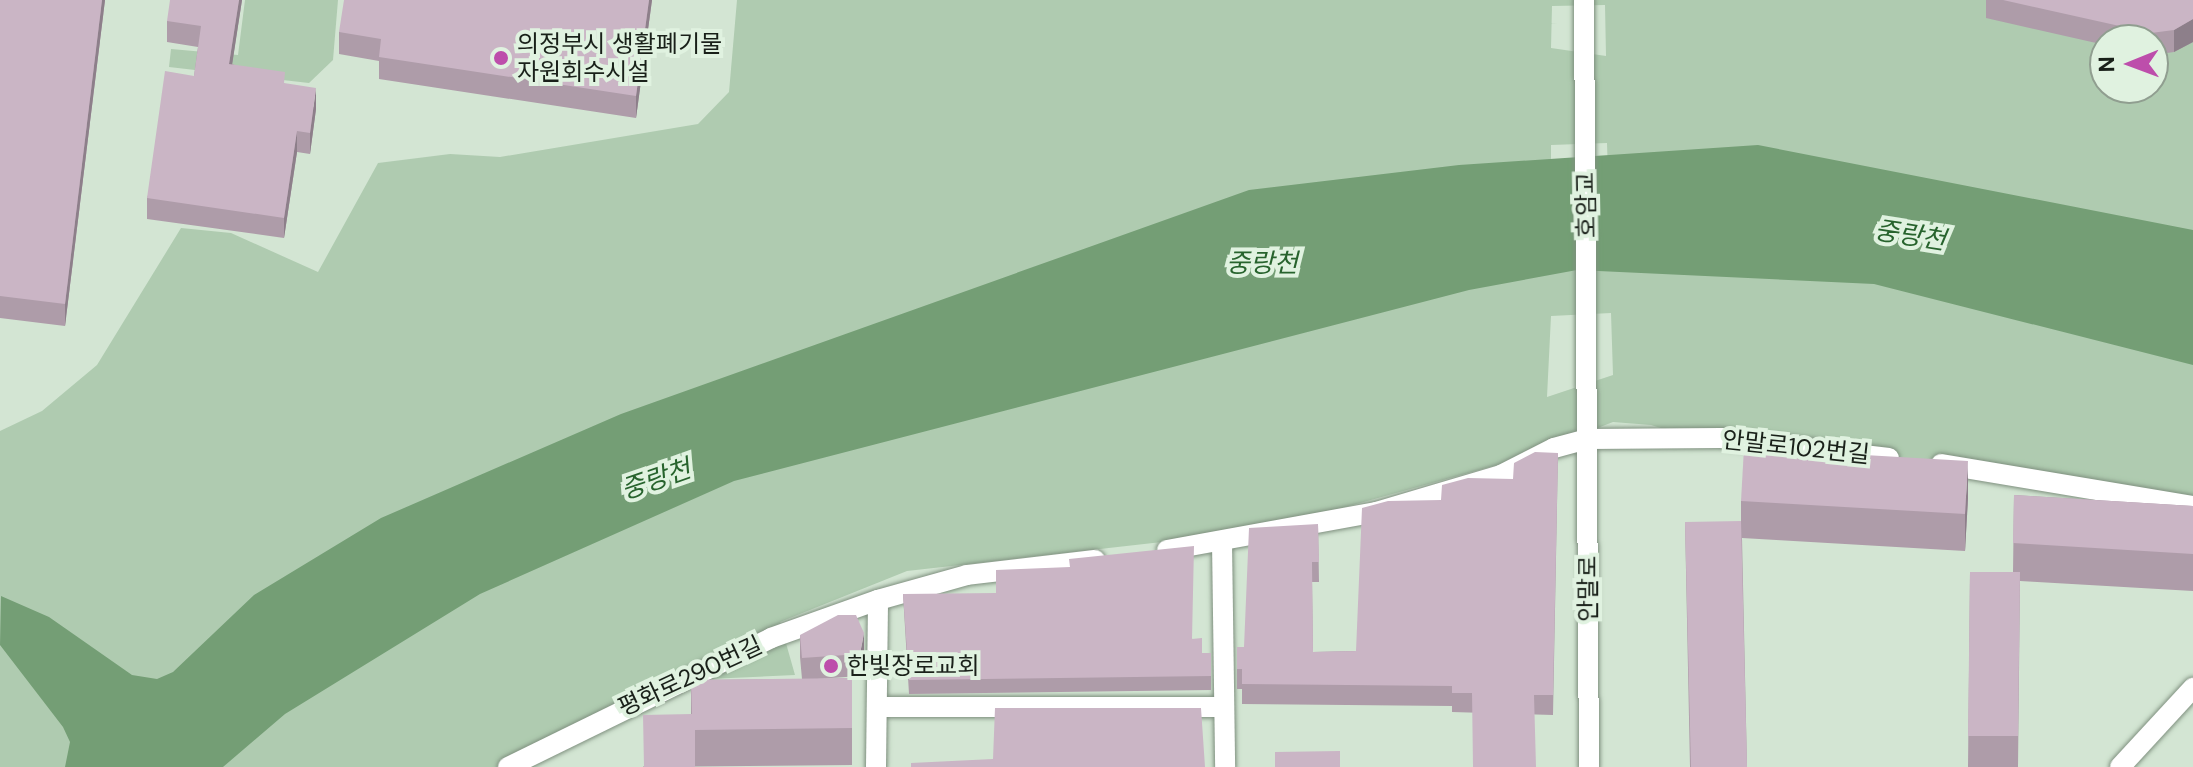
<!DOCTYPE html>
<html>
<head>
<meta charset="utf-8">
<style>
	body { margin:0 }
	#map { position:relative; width:2193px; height:767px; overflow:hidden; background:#d3e5d3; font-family:"DM Sans","Noto Sans KR",sans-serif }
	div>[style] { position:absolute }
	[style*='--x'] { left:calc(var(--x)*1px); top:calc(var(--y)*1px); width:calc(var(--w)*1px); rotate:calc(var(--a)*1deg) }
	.green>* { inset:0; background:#afcbb0 }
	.water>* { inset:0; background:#749e75 }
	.roads { filter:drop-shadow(0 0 2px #7f907f) drop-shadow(0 0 2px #7f907f) }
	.minor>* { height:20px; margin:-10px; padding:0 10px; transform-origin:10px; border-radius:10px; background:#fff }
	.wall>* { inset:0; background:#ae9ca9 }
	.shaded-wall>* { inset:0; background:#8d7f8a }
	.building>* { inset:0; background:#cab5c5 }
	.dots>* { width:22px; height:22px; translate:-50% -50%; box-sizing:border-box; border:4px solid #e0f2e0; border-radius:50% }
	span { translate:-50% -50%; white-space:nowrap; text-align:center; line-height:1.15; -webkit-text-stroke:8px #e0f2e0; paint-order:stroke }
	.poi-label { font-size:24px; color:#192019 }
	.left { translate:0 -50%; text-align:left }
	.street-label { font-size:24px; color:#192019 }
	.water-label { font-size:26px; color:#27632d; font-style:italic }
	.north { position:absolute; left:2089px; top:24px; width:80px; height:80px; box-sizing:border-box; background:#e0f2e0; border:2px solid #909e90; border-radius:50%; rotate:269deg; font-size:22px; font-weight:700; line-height:32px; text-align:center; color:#192019 }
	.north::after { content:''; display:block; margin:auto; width:28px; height:36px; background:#bd4eab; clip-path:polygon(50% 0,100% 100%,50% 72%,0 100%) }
</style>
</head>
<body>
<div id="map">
	<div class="green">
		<i style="clip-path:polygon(245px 0,338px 0,333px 60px,309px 83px,169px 67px,171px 49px,238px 55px)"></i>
		<i style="clip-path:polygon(evenodd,737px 0,2193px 0,2193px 505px,1722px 447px,1651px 425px,1613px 422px,1515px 460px,1259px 531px,907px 571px,780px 622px,795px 675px,642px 682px,533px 767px,0 767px,0 431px,42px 411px,97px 365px,181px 228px,231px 233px,318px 272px,378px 163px,450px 154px,500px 157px,698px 124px,729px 92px,737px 0,1605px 5px,1606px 56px,1551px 48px,1552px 6px,1605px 5px,737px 0,2105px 40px,2153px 40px,2153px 88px,2105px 88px,2105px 40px,737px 0,1607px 143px,1610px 239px,1551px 247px,1551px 145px,1607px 143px,737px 0,1611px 313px,1613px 375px,1547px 397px,1551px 316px,1611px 313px)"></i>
	</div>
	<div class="water">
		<i style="clip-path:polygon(1758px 145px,2193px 230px,2193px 365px,1874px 284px,1577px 270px,1469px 290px,734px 481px,480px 594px,285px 714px,223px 767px,65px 767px,70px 742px,63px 727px,0 645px,1px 596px,49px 617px,132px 675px,157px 679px,173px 672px,254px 595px,381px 518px,621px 414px,1249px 190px,1459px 165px)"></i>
	</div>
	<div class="roads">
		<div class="minor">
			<i style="--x:1584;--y:0;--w:767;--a:89.63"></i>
			<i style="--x:1941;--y:464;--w:255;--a:9.5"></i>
			<i style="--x:1222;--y:542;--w:225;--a:89.2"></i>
			<i style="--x:1167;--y:550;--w:212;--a:-10.3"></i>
			<i style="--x:1376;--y:512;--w:130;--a:-16.5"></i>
			<i style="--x:1501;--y:475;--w:59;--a:-27"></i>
			<i style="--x:1554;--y:448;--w:35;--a:-15"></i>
			<i style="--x:1588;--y:439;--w:133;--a:-0.4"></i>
			<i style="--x:1721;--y:438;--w:169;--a:6.8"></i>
			<i style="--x:877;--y:707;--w:347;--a:0"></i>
			<i style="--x:508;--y:767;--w:293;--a:-26.1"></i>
			<i style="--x:771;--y:638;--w:114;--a:-19.6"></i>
			<i style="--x:878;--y:600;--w:92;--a:-15.7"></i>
			<i style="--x:967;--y:575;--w:129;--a:-6.7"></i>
			<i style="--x:876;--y:767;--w:167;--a:-89.3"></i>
			<i style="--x:2120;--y:767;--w:108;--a:-47.3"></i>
		</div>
	</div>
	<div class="wall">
		<i style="clip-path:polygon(0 0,105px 0,65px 326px,0 318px)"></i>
		<i style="clip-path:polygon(242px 0,232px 64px,285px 84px,316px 109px,310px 154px,297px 152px,284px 238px,147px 219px,147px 198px,194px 76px,198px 47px,167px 42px,167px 21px)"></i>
		<i style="clip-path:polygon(652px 0,636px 118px,379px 79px,379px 61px,339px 54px,339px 32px)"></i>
		<i style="clip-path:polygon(1986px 0,2193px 0,2193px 42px,2174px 52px,2153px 55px,2153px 40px,2105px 40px,2105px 45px,1986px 18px)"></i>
		<i style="clip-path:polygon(1558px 453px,1553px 715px,1452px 712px,1452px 706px,1242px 704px,1242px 689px,1237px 689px,1237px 647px,1244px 647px,1318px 524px,1319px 582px,1312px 582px,1313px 652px,1356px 651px,1441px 500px,1513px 479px)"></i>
		<i style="clip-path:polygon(2014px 495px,2193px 506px,2193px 591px,2020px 581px,2018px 767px,1968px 767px,1970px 572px,2013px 572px)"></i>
		<i style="clip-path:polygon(1968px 498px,1965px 551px,1742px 538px,1747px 767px,1690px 767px,1685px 522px,1741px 525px,1741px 501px)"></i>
		<i style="clip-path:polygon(903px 594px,1193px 639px,1202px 653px,1211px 653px,1211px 690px,909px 694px)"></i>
		<i style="clip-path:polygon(800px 635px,864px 654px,860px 676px,817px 679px,852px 678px,852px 765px,643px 767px,691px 714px,691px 680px,802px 679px,800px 657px)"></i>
	</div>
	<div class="shaded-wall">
		<i style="clip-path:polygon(102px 0,105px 0,65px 326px,65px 304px)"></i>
		<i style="clip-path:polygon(239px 0,242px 0,229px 85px,229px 64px)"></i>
		<i style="clip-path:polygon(649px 0,652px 0,636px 118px,636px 96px)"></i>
		<i style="clip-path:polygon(2193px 19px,2193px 42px,2174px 52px,2174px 30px)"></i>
		<i style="clip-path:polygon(316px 88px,316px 109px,310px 154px,310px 133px)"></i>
		<i style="clip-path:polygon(297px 131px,297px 152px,284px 238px,284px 218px)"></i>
		<i style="clip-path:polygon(1968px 461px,1968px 498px,1965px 551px,1965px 514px)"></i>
		<i style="clip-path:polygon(864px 633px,864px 654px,860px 676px,860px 654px)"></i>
	</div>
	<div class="building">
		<i style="clip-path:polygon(0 0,102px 0,65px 304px,0 296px)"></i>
		<i style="clip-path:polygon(170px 0,239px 0,229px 64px,285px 72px,284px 83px,316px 88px,310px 133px,297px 131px,284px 218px,147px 198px,165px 71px,194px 76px,201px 26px,167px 21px)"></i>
		<i style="clip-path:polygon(344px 0,649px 0,636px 96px,379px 57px,381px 39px,339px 32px)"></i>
		<i style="clip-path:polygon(2003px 0,2193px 0,2193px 19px,2174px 30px,2151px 33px)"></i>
		<i style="clip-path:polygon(1744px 448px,1968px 461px,1965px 514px,1741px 501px)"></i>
		<i style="clip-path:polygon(1535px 452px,1558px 453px,1553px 695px,1534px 695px,1536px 767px,1473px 767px,1472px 693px,1452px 693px,1452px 686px,1242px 684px,1242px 669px,1237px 669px,1237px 647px,1244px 647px,1249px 528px,1318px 524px,1319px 562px,1312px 562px,1313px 652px,1356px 651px,1362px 508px,1388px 501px,1441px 500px,1442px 485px,1468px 478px,1513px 479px,1514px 463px)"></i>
		<i style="clip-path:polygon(2014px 495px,2193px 506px,2193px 554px,2013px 543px)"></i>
		<i style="clip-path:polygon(1741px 521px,1747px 767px,1691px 767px,1685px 522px)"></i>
		<i style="clip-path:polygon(1194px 546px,1192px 639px,1202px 638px,1202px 653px,1211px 653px,1211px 676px,909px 680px,903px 594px,996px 593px,996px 570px,1070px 567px,1069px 559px)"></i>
		<i style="clip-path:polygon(1970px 572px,2020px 572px,2018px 736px,1968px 736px)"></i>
		<i style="clip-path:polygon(838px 615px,856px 615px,864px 633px,860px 654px,802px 658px,800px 635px)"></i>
		<i style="clip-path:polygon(852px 678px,852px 728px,695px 730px,695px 767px,644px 767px,643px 715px,692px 714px,691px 680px)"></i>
		<i style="clip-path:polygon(995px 708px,1201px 708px,1205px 767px,911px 767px,911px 763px,993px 759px)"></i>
		<i style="clip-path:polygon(1340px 751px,1340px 767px,1275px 767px,1275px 752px)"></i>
	</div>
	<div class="dots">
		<i style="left:501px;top:58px;background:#bd4eab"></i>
		<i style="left:831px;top:666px;background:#bd4eab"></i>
	</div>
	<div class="poi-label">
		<span class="left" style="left:517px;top:58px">의정부시 생활폐기물<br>자원회수시설</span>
		<span class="left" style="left:847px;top:666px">한빛장로교회</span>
	</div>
	<div class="street-label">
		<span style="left:1586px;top:205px;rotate:-91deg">호암교</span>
		<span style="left:1796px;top:447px;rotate:6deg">안말로102번길</span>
		<span style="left:1588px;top:589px;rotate:-90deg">안말로</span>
		<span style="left:690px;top:676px;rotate:-25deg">평화로290번길</span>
	</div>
	<div class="water-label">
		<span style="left:1910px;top:236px;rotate:9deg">중랑천</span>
		<span style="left:1262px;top:264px">중랑천</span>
		<span style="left:656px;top:480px;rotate:-19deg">중랑천</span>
	</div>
	<div class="north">N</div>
</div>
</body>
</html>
